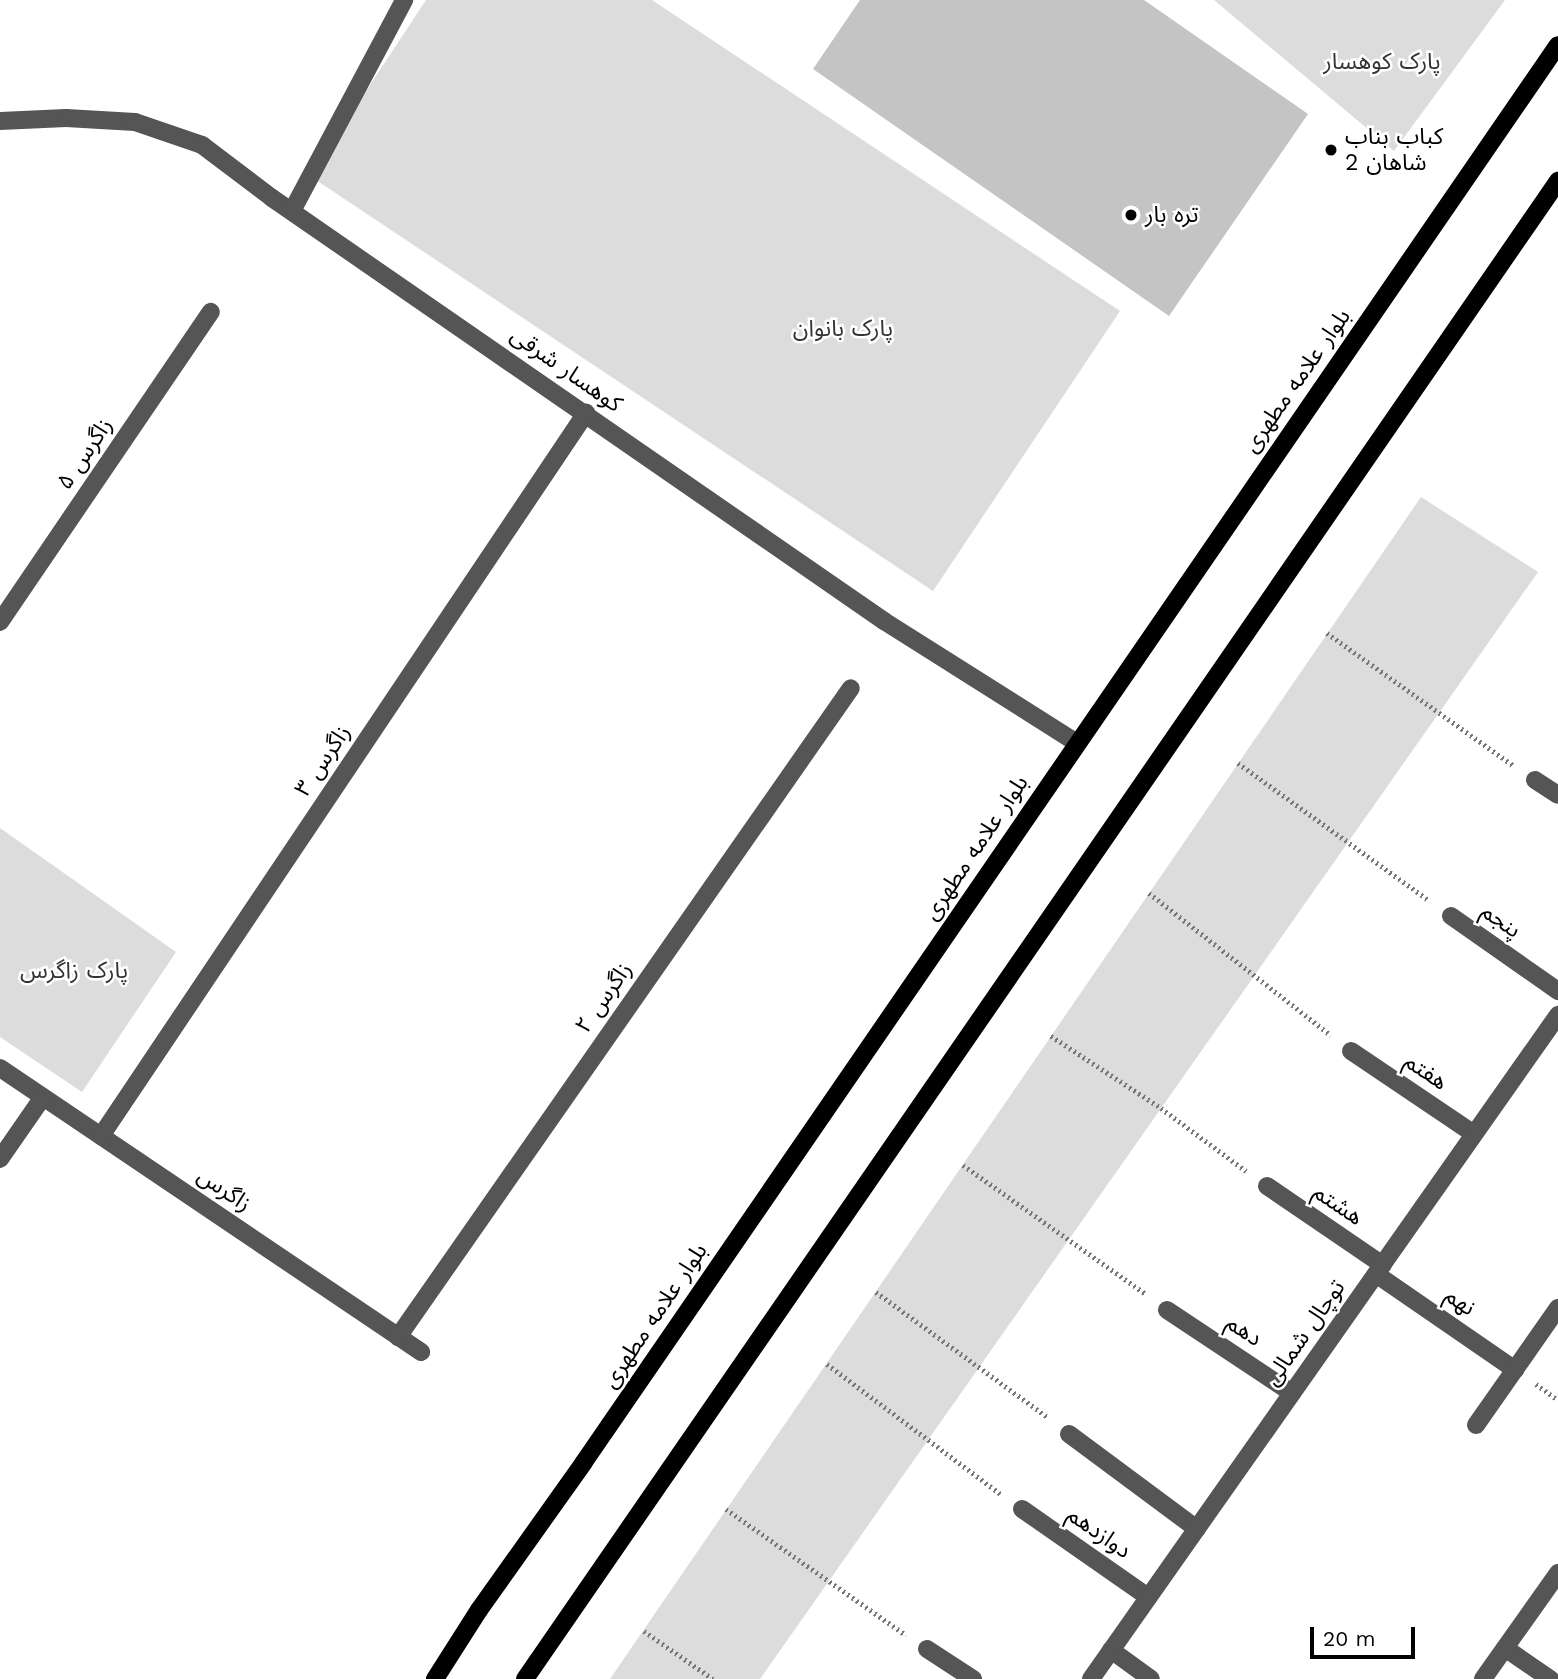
<!DOCTYPE html>
<html>
<head>
<meta charset="utf-8">
<style>
	body { margin:0 }
	#map { position:relative; width:1558px; height:1679px; overflow:hidden; background:#fff; font-family:"Work Sans","Noto Sans Arabic",sans-serif }
	div>[style] { position:absolute }
	[style*='--x'] { left:calc(var(--x)*1px); top:calc(var(--y)*1px); width:calc(var(--w)*1px); rotate:calc(var(--a)*1deg) }
	.green>* { inset:0; background:#dcdcdc }
	.building>* { inset:0; background:#c4c4c4 }
	.path>* { height:4.5px; margin-top:-2.25px; transform-origin:0; background:repeating-linear-gradient(90deg,#777 0 2px,transparent 0 5.5px) }
	.minor>* { height:18px; margin:-9px; padding:0 9px; transform-origin:9px; border-radius:9px; background:#555 }
	.major>* { height:18px; margin:-9px; padding:0 9px; transform-origin:9px; border-radius:9px; background:#000 }
	.dots>* { width:19px; height:19px; translate:-50% -50%; box-sizing:border-box; border:4px solid #fff; border-radius:50% }
	span { translate:-50% -50%; white-space:nowrap; text-align:center; line-height:1.15; -webkit-text-stroke:5px #fff; paint-order:stroke }
	.park-label { font-size:23px; color:#333 }
	.poi-label { font-size:23px; color:#000 }
	.left { translate:0 -50%; text-align:left }
	.street-label { font-size:23px; color:#000 }
	.scale { position:absolute; left:1310px; top:1627px; width:105px; height:32px; box-sizing:border-box; border:4px solid #000; border-top:0; padding-left:9px; font-size:21px; line-height:24px; white-space:nowrap; color:#000; -webkit-text-stroke:5px #fff; paint-order:stroke }
</style>
</head>
<body>
<div id="map">
	<div class="green">
		<i style="clip-path:polygon(426px 0,652px 0,1120px 311px,933px 591px,310px 176px)"></i>
		<i style="clip-path:polygon(1214px 0,1505px 0,1394px 151px)"></i>
		<i style="clip-path:polygon(1421px 497px,1538px 572px,760px 1679px,610px 1679px)"></i>
		<i style="clip-path:polygon(0 828px,176px 952px,82px 1092px,0 1037px)"></i>
	</div>
	<div class="building">
		<i style="clip-path:polygon(860px 0,1144px 0,1308px 114px,1169px 316px,813px 69px)"></i>
	</div>
	<div class="path">
		<i style="--x:1327;--y:633;--w:229;--a:35.4"></i>
		<i style="--x:1238;--y:763;--w:236;--a:35.7"></i>
		<i style="--x:1149;--y:893;--w:231;--a:38"></i>
		<i style="--x:1051;--y:1036;--w:131;--a:33.2"></i>
		<i style="--x:1161;--y:1108;--w:106;--a:36.5"></i>
		<i style="--x:963;--y:1165;--w:225;--a:35.2"></i>
		<i style="--x:876;--y:1292;--w:214;--a:36.1"></i>
		<i style="--x:827;--y:1364;--w:217;--a:36.8"></i>
		<i style="--x:1536;--y:1384;--w:27;--a:36"></i>
		<i style="--x:726;--y:1509;--w:220;--a:35"></i>
		<i style="--x:644;--y:1631;--w:84;--a:34.8"></i>
	</div>
	<div class="minor">
		<i style="--x:0;--y:121;--w:66;--a:-2.6"></i>
		<i style="--x:66;--y:118;--w:69;--a:3.3"></i>
		<i style="--x:135;--y:122;--w:71;--a:18.9"></i>
		<i style="--x:202;--y:145;--w:88;--a:37.1"></i>
		<i style="--x:272;--y:198;--w:744;--a:34.65"></i>
		<i style="--x:884;--y:621;--w:228;--a:32.3"></i>
		<i style="--x:292;--y:211;--w:239;--a:-62"></i>
		<i style="--x:0;--y:622;--w:375;--a:-55.8"></i>
		<i style="--x:1535;--y:780;--w:27;--a:33"></i>
		<i style="--x:1451;--y:916;--w:131;--a:35"></i>
		<i style="--x:1351;--y:1051;--w:148;--a:34"></i>
		<i style="--x:0;--y:1068;--w:508;--a:34"></i>
		<i style="--x:101;--y:1136;--w:871;--a:-56.15"></i>
		<i style="--x:0;--y:1159;--w:75;--a:-55.3"></i>
		<i style="--x:1267;--y:1186;--w:140;--a:34.3"></i>
		<i style="--x:1376;--y:1274;--w:169;--a:34.6"></i>
		<i style="--x:1167;--y:1310;--w:150;--a:33.6"></i>
		<i style="--x:398;--y:1337;--w:791;--a:-55.09"></i>
		<i style="--x:1476;--y:1425;--w:143;--a:-55"></i>
		<i style="--x:1069;--y:1434;--w:159;--a:36.6"></i>
		<i style="--x:1022;--y:1509;--w:154;--a:34.9"></i>
		<i style="--x:1505;--y:1648;--w:55;--a:34.6"></i>
		<i style="--x:927;--y:1649;--w:55;--a:33.1"></i>
		<i style="--x:1111;--y:1650;--w:49;--a:35.9"></i>
		<i style="--x:1091;--y:1679;--w:812;--a:-54.88"></i>
		<i style="--x:1483;--y:1679;--w:130;--a:-54.7"></i>
	</div>
	<div class="major">
		<i style="--x:435;--y:1679;--w:82;--a:-57.5"></i>
		<i style="--x:479;--y:1610;--w:181;--a:-54.6"></i>
		<i style="--x:584;--y:1462;--w:1719;--a:-55.5"></i>
		<i style="--x:525;--y:1679;--w:1820;--a:-55.41"></i>
	</div>
	<div class="dots">
		<i style="left:1331px;top:150px;background:#000"></i>
		<i style="left:1131px;top:215px;background:#000"></i>
	</div>
	<div class="park-label">
		<span style="left:1382px;top:62px">پارک کوهسار</span>
		<span style="left:843px;top:329px">پارک بانوان</span>
		<span style="left:74px;top:971px">پارک زاگرس</span>
	</div>
	<div class="poi-label">
		<span class="left" style="left:1345px;top:150px">کباب بناب<br>شاهان 2</span>
		<span class="left" style="left:1145px;top:215px">تره بار</span>
	</div>
	<div class="street-label">
		<span style="left:566px;top:370px;rotate:35deg">کوهسار شرقی</span>
		<span style="left:1297px;top:381px;rotate:-55deg">بلوار علامه مطهری</span>
		<span style="left:85px;top:454px;rotate:-56deg">زاگرس ۵</span>
		<span style="left:323px;top:761px;rotate:-56deg">زاگرس ۳</span>
		<span style="left:976px;top:848px;rotate:-56deg">بلوار علامه مطهری</span>
		<span style="left:1501px;top:921px;rotate:35deg">پنجم</span>
		<span style="left:604px;top:998px;rotate:-55deg">زاگرس ۲</span>
		<span style="left:1426px;top:1072px;rotate:34deg">هفتم</span>
		<span style="left:224px;top:1190px;rotate:34deg">زاگرس</span>
		<span style="left:1338px;top:1205px;rotate:34deg">هشتم</span>
		<span style="left:1460px;top:1302px;rotate:35deg">نهم</span>
		<span style="left:655px;top:1316px;rotate:-56deg">بلوار علامه مطهری</span>
		<span style="left:1244px;top:1331px;rotate:34deg">دهم</span>
		<span style="left:1305px;top:1333px;rotate:-55deg">توچال شمالی</span>
		<span style="left:1099px;top:1533px;rotate:35deg">دوازدهم</span>
	</div>
	<div class="scale">20 m</div>
</div>
</body>
</html>
